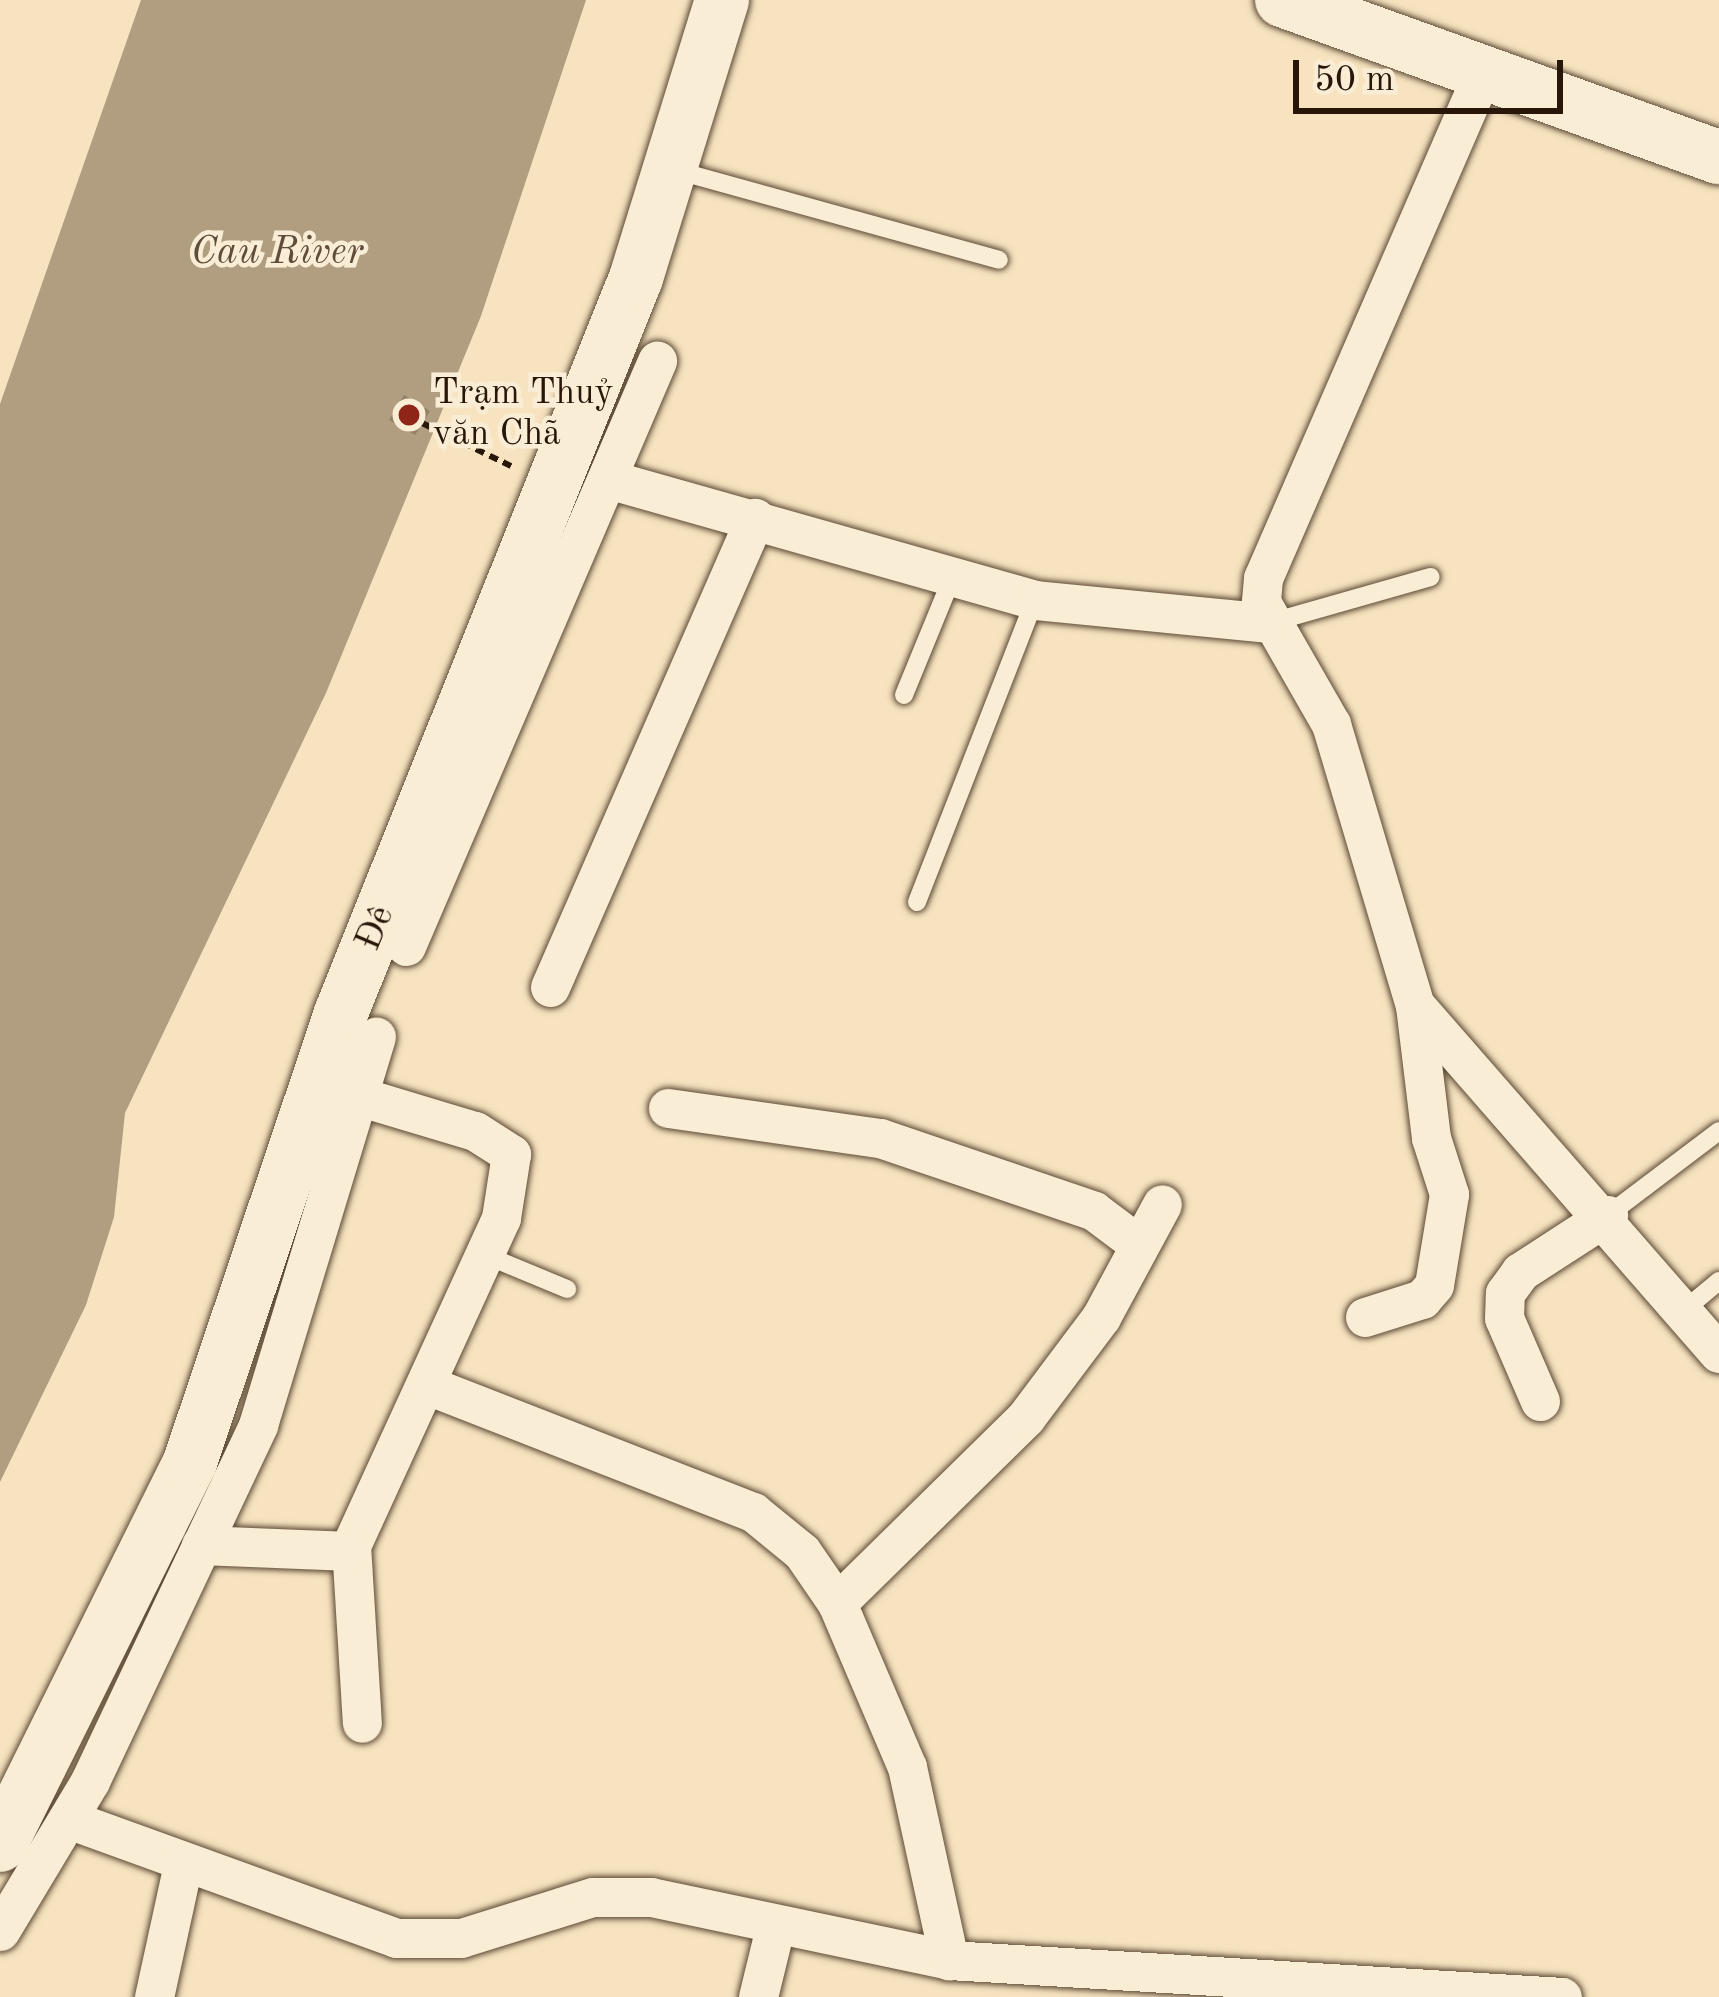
<!DOCTYPE html>
<html>
<head>
<meta charset="utf-8">
<style>
	body { margin:0 }
	#map { position:relative; width:1719px; height:1997px; overflow:hidden; background:#f7e3bf; font-family:"Old Standard TT",serif }
	div>[style] { position:absolute }
	[style*='--x'] { left:calc(var(--x)*1px); top:calc(var(--y)*1px); width:calc(var(--w)*1px); rotate:calc(var(--a)*1deg) }
	.water>* { inset:0; background:#b19e81 }
	.building>* { inset:0; background:#948168 }
	.path>* { height:6px; margin-top:-3px; transform-origin:0; background:repeating-linear-gradient(90deg,#281709 0 9px,transparent 0 15px) }
	.roads { filter:drop-shadow(0 0 3px #5c4a36) drop-shadow(0 0 3px #5c4a36) }
	.lane>* { height:18px; margin:-9px; padding:0 9px; transform-origin:9px; border-radius:9px; background:#faedd5 }
	.street>* { height:39px; margin:-19.5px; padding:0 19.5px; transform-origin:19.5px; border-radius:19.5px; background:#faedd5 }
	.secondary>* { height:54px; margin:-27px; padding:0 27px; transform-origin:27px; border-radius:27px; background:#faedd5 }
	.dots>* { width:33px; height:33px; translate:-50% -50%; box-sizing:border-box; border:6px solid #faedd5; border-radius:50% }
	span { translate:-50% -50%; white-space:nowrap; text-align:center; line-height:1.15; -webkit-text-stroke:9px #faedd5; paint-order:stroke }
	.poi-label { font-size:36px; color:#281709 }
	.left { translate:0 -50%; text-align:left }
	.street-label { font-size:36px; color:#281709 }
	.water-label { font-size:39px; color:#5f4d39; font-style:italic }
	.scale { position:absolute; left:1293px; top:60px; width:270px; height:54px; box-sizing:border-box; border:6px solid #281709; border-top:0; padding-left:15px; font-size:36px; line-height:42px; white-space:nowrap; color:#281709; -webkit-text-stroke:9px #faedd5; paint-order:stroke }
</style>
</head>
<body>
<div id="map">
	<div class="water">
		<i style="clip-path:polygon(141px 0,586px 0,481px 316px,326px 693px,125px 1113px,114px 1217px,86px 1305px,0 1482px,0 404px)"></i>
	</div>
	<div class="building">
		<i style="clip-path:polygon(404px 395px,430px 411px,415px 435px,389px 420px)"></i>
	</div>
	<div class="path">
		<i style="--x:422;--y:423;--w:99;--a:25.8"></i>
	</div>
	<div class="roads">
		<div class="lane">
			<i style="--x:675;--y:170;--w:336;--a:15.5"></i>
			<i style="--x:1269;--y:623;--w:168;--a:-15.9"></i>
			<i style="--x:904;--y:695;--w:126;--a:-67.7"></i>
			<i style="--x:917;--y:902;--w:324;--a:-68.7"></i>
			<i style="--x:1608;--y:1215;--w:139;--a:-37.1"></i>
			<i style="--x:485;--y:1255;--w:89;--a:22.5"></i>
			<i style="--x:1683;--y:1311;--w:47;--a:-39.8"></i>
		</div>
		<div class="street">
			<i style="--x:1480;--y:79;--w:544;--a:113.5"></i>
			<i style="--x:1263;--y:578;--w:24;--a:95"></i>
			<i style="--x:1261;--y:602;--w:141;--a:60.2"></i>
			<i style="--x:1331;--y:724;--w:293;--a:73.4"></i>
			<i style="--x:1415;--y:1005;--w:462;--a:48.9"></i>
			<i style="--x:608;--y:479;--w:444;--a:15.8"></i>
			<i style="--x:1035;--y:600;--w:234;--a:5.6"></i>
			<i style="--x:406;--y:946;--w:637;--a:-66.78"></i>
			<i style="--x:550;--y:987;--w:512;--a:-66.39"></i>
			<i style="--x:358;--y:1096;--w:122;--a:16.7"></i>
			<i style="--x:475;--y:1131;--w:43;--a:32.6"></i>
			<i style="--x:511;--y:1154;--w:65;--a:98.9"></i>
			<i style="--x:501;--y:1218;--w:360;--a:114.6"></i>
			<i style="--x:351;--y:1545;--w:178;--a:86.5"></i>
			<i style="--x:668;--y:1108;--w:214;--a:8.1"></i>
			<i style="--x:880;--y:1138;--w:226;--a:18.8"></i>
			<i style="--x:1094;--y:1211;--w:55;--a:36.9"></i>
			<i style="--x:1365;--y:1317;--w:60;--a:-17.5"></i>
			<i style="--x:1422;--y:1299;--w:18;--a:-49"></i>
			<i style="--x:1434;--y:1285;--w:92;--a:-80.6"></i>
			<i style="--x:1449;--y:1194;--w:59;--a:-107.8"></i>
			<i style="--x:1431;--y:1138;--w:134;--a:-96.9"></i>
			<i style="--x:427;--y:1385;--w:350;--a:21.3"></i>
			<i style="--x:753;--y:1512;--w:63;--a:39.2"></i>
			<i style="--x:802;--y:1552;--w:62;--a:55.5"></i>
			<i style="--x:837;--y:1603;--w:178;--a:66.9"></i>
			<i style="--x:907;--y:1767;--w:198;--a:77.7"></i>
			<i style="--x:1540;--y:1401;--w:90;--a:-113.4"></i>
			<i style="--x:1504;--y:1318;--w:25;--a:-88"></i>
			<i style="--x:1505;--y:1293;--w:26;--a:-54"></i>
			<i style="--x:1520;--y:1272;--w:105;--a:-32.9"></i>
			<i style="--x:201;--y:1545;--w:149;--a:2.3"></i>
			<i style="--x:837;--y:1603;--w:265;--a:-44.5"></i>
			<i style="--x:1026;--y:1417;--w:125;--a:-53.1"></i>
			<i style="--x:1101;--y:1317;--w:128;--a:-61.6"></i>
			<i style="--x:68;--y:1819;--w:349;--a:19.9"></i>
			<i style="--x:396;--y:1938;--w:65;--a:0"></i>
			<i style="--x:461;--y:1938;--w:138;--a:-17.3"></i>
			<i style="--x:593;--y:1897;--w:58;--a:0"></i>
			<i style="--x:651;--y:1897;--w:305;--a:11.9"></i>
			<i style="--x:949;--y:1960;--w:614;--a:3.45"></i>
			<i style="--x:0;--y:1931;--w:175;--a:-59"></i>
			<i style="--x:90;--y:1781;--w:394;--a:-64.7"></i>
			<i style="--x:258;--y:1425;--w:406;--a:-73.1"></i>
			<i style="--x:154;--y:1997;--w:136;--a:-77.7"></i>
			<i style="--x:758;--y:1997;--w:72;--a:-76.3"></i>
		</div>
		<div class="secondary">
			<i style="--x:1282;--y:0;--w:464;--a:19.8"></i>
			<i style="--x:0;--y:1845;--w:428;--a:-63.6"></i>
			<i style="--x:190;--y:1462;--w:474;--a:-71.4"></i>
			<i style="--x:341;--y:1013;--w:792;--a:-68.13"></i>
			<i style="--x:636;--y:278;--w:291;--a:-72.8"></i>
		</div>
	</div>
	<div class="dots">
		<i style="left:409px;top:415px;background:#8f2418"></i>
	</div>
	<div class="poi-label">
		<span class="left" style="left:433px;top:415px">Trạm Thuỷ<br>văn Chã</span>
	</div>
	<div class="street-label">
		<span style="left:377px;top:929px;rotate:-67deg">Đê</span>
	</div>
	<div class="water-label">
		<span style="left:277px;top:253px">Cau River</span>
	</div>
	<div class="scale">50 m</div>
</div>
</body>
</html>
